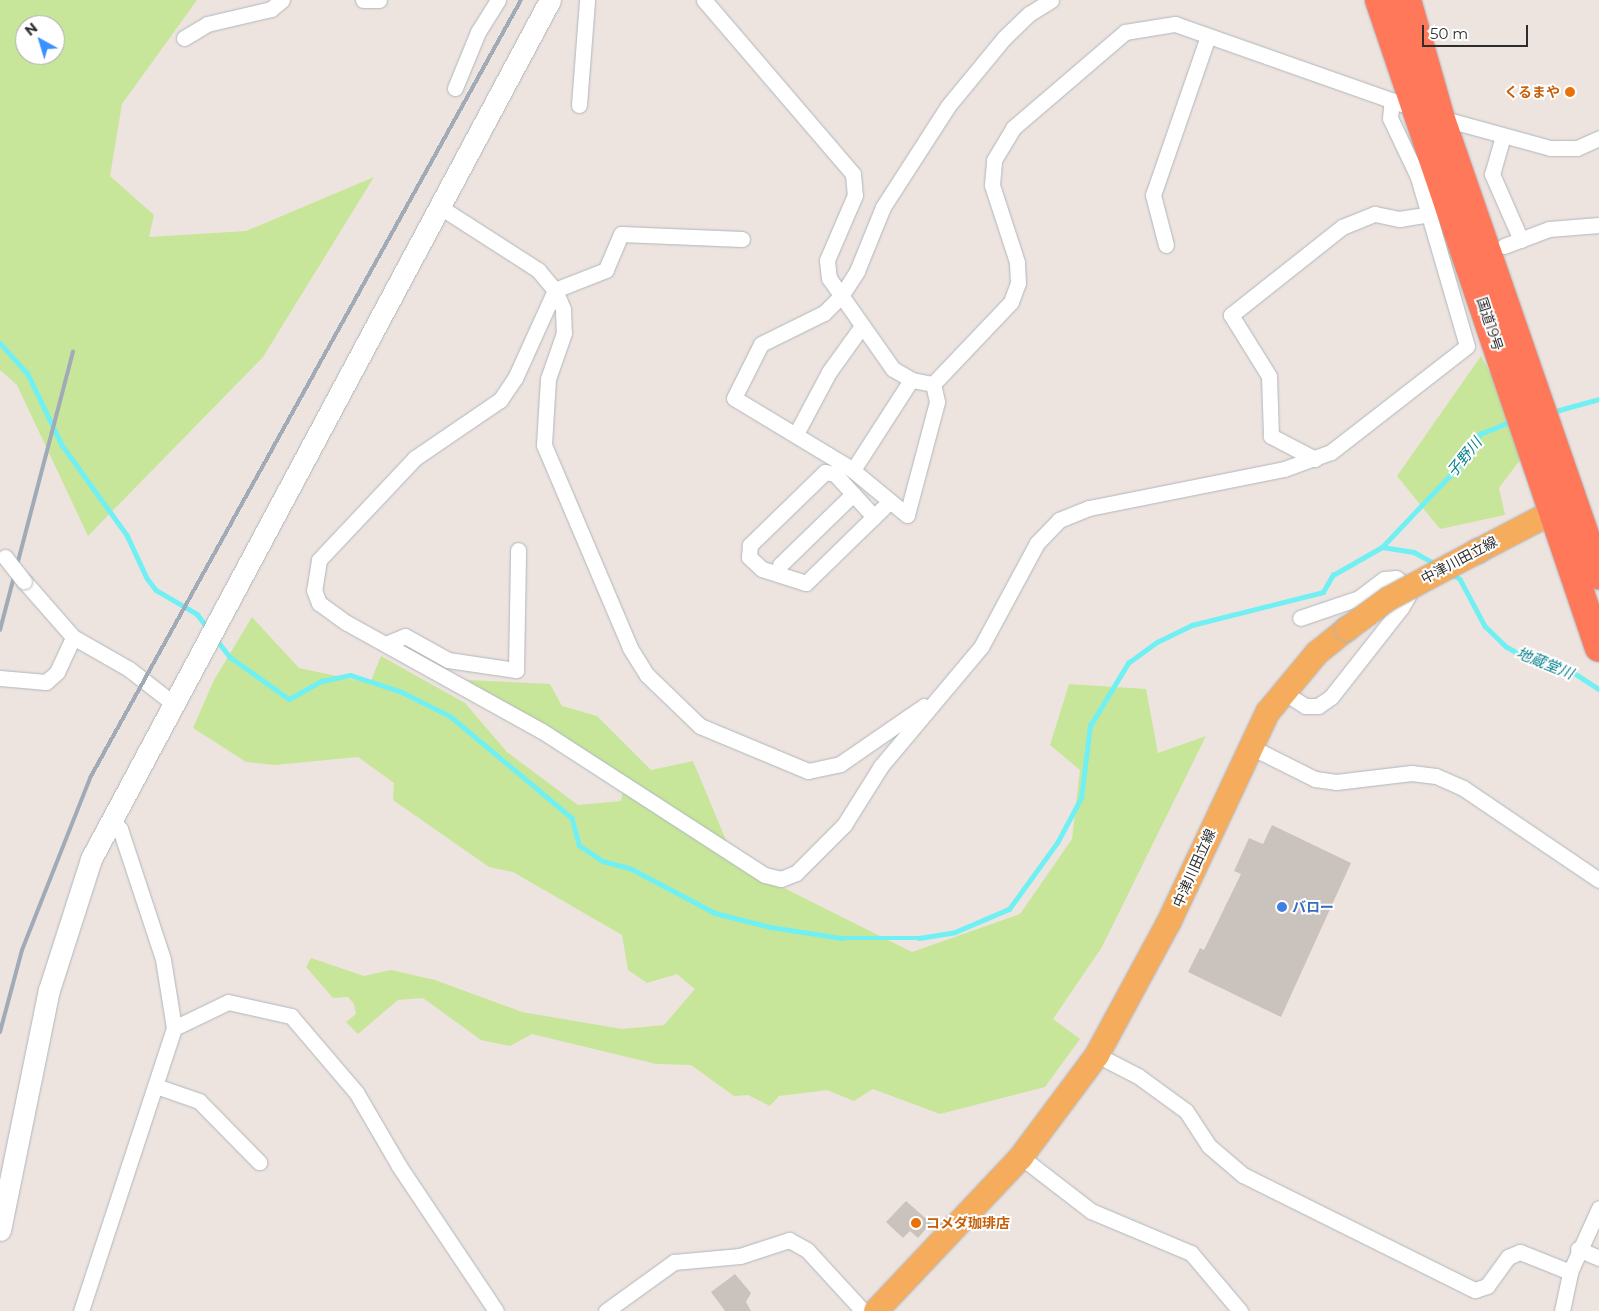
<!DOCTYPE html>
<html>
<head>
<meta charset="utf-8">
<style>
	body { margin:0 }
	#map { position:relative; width:1599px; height:1311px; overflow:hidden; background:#eee4df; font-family:Montserrat,"Noto Sans JP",sans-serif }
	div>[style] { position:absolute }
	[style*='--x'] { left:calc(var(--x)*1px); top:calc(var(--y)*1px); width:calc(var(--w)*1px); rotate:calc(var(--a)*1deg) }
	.green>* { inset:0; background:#c7e69a }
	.stream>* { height:4.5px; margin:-2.25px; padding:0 2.25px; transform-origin:2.25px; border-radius:2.25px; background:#70f0f3 }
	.building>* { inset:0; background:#cac2bd }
	.roads { filter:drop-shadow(0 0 1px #afb6bd) drop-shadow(0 0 1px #afb6bd) }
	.street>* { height:15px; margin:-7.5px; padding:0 7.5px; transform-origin:7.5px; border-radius:7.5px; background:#fff }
	.secondary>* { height:21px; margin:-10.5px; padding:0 10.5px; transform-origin:10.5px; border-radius:10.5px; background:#fff }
	.primary>* { height:24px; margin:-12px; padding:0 12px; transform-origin:12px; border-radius:12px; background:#f5ac5d }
	.highway>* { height:28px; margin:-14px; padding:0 14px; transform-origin:14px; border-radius:14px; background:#ff7859 }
	.rail>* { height:4px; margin:-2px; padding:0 2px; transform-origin:2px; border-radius:2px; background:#a1aab7 }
	.bridges { filter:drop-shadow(0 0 1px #afb6bd) drop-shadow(0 0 1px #afb6bd) }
	.street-bridge>* { height:15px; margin:-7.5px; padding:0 7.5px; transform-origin:7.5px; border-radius:7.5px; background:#fff }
	.primary-bridge>* { height:24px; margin:-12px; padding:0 12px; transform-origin:12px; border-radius:12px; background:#f5ac5d }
	.dots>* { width:14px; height:14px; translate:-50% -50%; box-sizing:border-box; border:2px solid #fff; border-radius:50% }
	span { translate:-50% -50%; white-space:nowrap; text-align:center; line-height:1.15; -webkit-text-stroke:4px #fff; paint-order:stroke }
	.food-label { font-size:14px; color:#c56008; font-weight:700 }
	.right { translate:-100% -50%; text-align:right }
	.left { translate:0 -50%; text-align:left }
	.street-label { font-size:14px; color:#2d2d2d }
	.shop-label { font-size:14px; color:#366cbe; font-weight:700 }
	.water-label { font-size:15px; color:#0a818e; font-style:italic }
	.north { position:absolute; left:15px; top:15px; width:50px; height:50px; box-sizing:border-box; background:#fff; border:1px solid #ababab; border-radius:50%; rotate:321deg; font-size:14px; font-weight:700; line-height:20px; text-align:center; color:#2d2d2d }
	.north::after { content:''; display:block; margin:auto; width:18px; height:22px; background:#3b91ff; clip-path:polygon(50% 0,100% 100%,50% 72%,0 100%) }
	.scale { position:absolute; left:1422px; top:25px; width:106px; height:22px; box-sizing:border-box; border:2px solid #2d2d2d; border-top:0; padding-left:6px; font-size:15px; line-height:18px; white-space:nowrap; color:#2d2d2d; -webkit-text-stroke:4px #fff; paint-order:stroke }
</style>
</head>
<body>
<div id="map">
	<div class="green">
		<i style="clip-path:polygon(evenodd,0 0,197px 0,122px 104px,110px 176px,154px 215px,149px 237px,246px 231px,374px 177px,263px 357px,88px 536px,17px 385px,0 370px,0 0,25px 25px,55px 25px,55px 55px,25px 55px,25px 25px)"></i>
		<i style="clip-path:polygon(1481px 356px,1498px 387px,1520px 460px,1499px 488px,1505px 515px,1440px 529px,1397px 476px)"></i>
		<i style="clip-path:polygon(252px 617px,299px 668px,370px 683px,381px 656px,465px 703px,507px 752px,578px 805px,621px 801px,626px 777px,467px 680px,550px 684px,562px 706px,597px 716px,651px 770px,693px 761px,736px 864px,912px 952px,1020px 914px,1072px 839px,1080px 770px,1050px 745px,1069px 684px,1146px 689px,1158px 753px,1206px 736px,1102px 947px,1053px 1019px,1080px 1039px,1045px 1087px,940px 1114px,873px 1089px,854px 1101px,827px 1090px,779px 1096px,770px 1106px,748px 1095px,734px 1096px,691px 1065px,656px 1064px,532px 1034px,510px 1046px,481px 1040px,423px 998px,398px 1000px,358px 1034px,346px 1022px,356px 1014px,354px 1004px,348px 997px,333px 998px,306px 967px,311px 958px,364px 976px,391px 970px,435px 980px,522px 1012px,622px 1029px,664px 1025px,695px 989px,677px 974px,647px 983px,628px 970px,622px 935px,513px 872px,489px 867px,393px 800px,394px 783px,358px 757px,275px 765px,246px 762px,193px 728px,214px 680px)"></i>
	</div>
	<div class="stream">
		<i style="--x:0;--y:343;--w:42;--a:47.9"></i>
		<i style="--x:28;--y:374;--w:79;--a:64.4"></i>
		<i style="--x:62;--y:445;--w:111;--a:54.2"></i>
		<i style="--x:127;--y:535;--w:47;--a:65.1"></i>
		<i style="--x:147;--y:578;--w:15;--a:53"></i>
		<i style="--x:156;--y:590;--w:48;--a:30.3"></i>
		<i style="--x:197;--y:614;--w:16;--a:52"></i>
		<i style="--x:1552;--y:412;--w:49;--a:-15.5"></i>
		<i style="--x:1382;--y:547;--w:32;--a:9"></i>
		<i style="--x:1414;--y:552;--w:26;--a:29"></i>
		<i style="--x:1452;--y:574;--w:9;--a:32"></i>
		<i style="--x:1460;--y:579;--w:53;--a:62"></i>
		<i style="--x:1485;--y:626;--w:30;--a:44"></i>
		<i style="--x:1507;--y:647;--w:21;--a:29"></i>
		<i style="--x:1525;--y:657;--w:48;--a:16.9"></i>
		<i style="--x:1571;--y:671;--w:33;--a:33"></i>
		<i style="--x:216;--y:639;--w:23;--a:52"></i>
		<i style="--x:230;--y:657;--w:72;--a:35.4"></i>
		<i style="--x:289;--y:699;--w:38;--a:-29"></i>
		<i style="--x:322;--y:681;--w:29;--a:-12"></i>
		<i style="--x:350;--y:675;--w:55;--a:18.1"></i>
		<i style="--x:402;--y:692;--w:54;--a:26.6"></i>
		<i style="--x:450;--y:716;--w:159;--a:39.9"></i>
		<i style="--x:572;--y:818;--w:28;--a:75"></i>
		<i style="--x:579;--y:845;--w:29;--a:34"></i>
		<i style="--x:603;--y:861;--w:30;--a:15"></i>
		<i style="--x:632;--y:869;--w:94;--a:27.9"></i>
		<i style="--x:715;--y:913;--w:57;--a:14.3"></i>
		<i style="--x:770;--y:927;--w:73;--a:8.7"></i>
		<i style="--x:842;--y:938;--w:77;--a:0"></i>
		<i style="--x:919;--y:938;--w:36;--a:-9"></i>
		<i style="--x:955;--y:932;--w:59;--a:-23.1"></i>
		<i style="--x:1009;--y:909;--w:82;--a:-54"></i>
		<i style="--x:1057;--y:843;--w:51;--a:-61.9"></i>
		<i style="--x:1081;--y:798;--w:73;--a:-82.9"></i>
		<i style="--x:1090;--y:726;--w:74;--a:-58.9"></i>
		<i style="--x:1128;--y:663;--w:36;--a:-36"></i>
		<i style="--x:1157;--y:642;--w:39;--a:-26"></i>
		<i style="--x:1192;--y:625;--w:135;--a:-14.1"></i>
		<i style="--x:1323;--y:592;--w:20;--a:-60"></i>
		<i style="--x:1333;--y:575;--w:56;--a:-29.7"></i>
		<i style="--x:1382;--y:547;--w:110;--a:-46.5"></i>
		<i style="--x:1458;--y:467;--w:40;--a:-56"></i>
		<i style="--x:1480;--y:434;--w:35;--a:-22"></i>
	</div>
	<div class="building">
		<i style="clip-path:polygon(1272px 825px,1351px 863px,1281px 1017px,1188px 972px,1200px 948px,1204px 950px,1241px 874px,1234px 871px,1249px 838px,1263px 844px)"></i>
		<i style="clip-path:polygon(906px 1201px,931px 1223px,918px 1238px,910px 1231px,903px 1238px,886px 1222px)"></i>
		<i style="clip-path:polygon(735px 1274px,751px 1293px,746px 1302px,751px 1311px,725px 1311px,711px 1292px)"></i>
	</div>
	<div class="roads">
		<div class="street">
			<i style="--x:363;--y:0;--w:16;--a:0"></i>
			<i style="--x:704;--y:0;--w:229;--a:49.4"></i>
			<i style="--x:853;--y:174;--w:21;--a:85"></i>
			<i style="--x:855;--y:195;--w:71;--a:113.3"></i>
			<i style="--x:827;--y:260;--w:18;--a:84"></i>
			<i style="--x:829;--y:278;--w:111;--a:54.9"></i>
			<i style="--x:893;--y:369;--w:22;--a:30"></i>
			<i style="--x:912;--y:380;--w:21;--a:11"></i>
			<i style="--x:933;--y:384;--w:113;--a:-46.4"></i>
			<i style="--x:1011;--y:302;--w:20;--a:-70"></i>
			<i style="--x:1018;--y:283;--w:21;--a:-93"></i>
			<i style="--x:1017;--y:262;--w:81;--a:-108"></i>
			<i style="--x:992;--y:185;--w:25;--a:-85"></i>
			<i style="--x:994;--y:160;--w:37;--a:-59"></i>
			<i style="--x:1013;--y:128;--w:148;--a:-40.6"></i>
			<i style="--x:1125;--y:32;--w:51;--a:-9.1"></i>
			<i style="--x:1175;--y:24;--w:241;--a:19.4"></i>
			<i style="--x:184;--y:38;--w:27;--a:-31"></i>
			<i style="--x:207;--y:24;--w:66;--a:-13.2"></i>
			<i style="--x:271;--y:9;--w:14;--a:-39"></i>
			<i style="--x:455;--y:88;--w:61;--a:-67.7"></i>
			<i style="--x:478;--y:32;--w:38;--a:-58"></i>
			<i style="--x:579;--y:105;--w:105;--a:-85.6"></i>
			<i style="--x:1437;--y:117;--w:117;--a:15.3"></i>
			<i style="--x:1550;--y:148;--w:27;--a:0"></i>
			<i style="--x:1577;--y:148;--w:24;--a:-24"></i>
			<i style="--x:1503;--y:136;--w:40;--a:106"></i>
			<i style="--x:1492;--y:174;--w:72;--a:66.3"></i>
			<i style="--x:440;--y:207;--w:117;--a:32.7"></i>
			<i style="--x:538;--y:270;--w:26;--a:50"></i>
			<i style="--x:555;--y:290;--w:21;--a:67"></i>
			<i style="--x:563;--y:309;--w:24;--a:88"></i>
			<i style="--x:564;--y:333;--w:49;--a:109.2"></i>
			<i style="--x:548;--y:379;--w:66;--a:93.5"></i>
			<i style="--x:544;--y:445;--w:220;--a:67"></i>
			<i style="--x:630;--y:648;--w:32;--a:58"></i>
			<i style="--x:647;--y:675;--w:74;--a:43.9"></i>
			<i style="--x:700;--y:726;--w:117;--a:22.6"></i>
			<i style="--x:808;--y:771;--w:33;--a:-12"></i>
			<i style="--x:840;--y:764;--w:102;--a:-34.6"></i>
			<i style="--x:742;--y:239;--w:121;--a:-177.6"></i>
			<i style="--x:621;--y:234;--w:39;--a:113"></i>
			<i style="--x:606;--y:270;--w:55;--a:158.6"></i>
			<i style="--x:555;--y:290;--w:97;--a:114.4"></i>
			<i style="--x:515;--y:378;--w:27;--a:124"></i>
			<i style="--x:500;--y:400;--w:103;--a:145.7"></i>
			<i style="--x:415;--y:458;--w:140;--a:133.3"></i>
			<i style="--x:319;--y:560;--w:30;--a:99"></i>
			<i style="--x:314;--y:590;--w:14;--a:69"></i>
			<i style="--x:319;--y:603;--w:34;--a:36"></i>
			<i style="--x:347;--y:623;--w:223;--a:29"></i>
			<i style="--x:542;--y:731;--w:265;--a:32.9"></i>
			<i style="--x:765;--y:875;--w:16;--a:14"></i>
			<i style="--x:781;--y:879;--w:16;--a:-22"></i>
			<i style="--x:796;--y:873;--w:68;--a:-45"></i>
			<i style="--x:844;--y:825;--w:70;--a:-57.9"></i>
			<i style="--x:881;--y:766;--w:155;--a:-50"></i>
			<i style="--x:981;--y:647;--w:118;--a:-61.7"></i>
			<i style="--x:1037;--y:543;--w:32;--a:-46"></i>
			<i style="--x:1059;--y:520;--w:32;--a:-22"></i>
			<i style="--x:1089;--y:508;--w:199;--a:-11.3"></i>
			<i style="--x:1284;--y:469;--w:50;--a:-19.9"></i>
			<i style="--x:1331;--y:452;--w:172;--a:-37.9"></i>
			<i style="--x:1467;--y:346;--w:176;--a:-106.2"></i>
			<i style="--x:1418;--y:177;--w:65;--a:-115.4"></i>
			<i style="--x:1390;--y:118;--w:18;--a:-84"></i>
			<i style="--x:1166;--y:245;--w:52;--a:-104.6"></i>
			<i style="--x:1153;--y:195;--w:168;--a:-70.9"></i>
			<i style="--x:1504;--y:246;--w:48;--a:-20.7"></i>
			<i style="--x:1549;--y:229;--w:50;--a:-4.6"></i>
			<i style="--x:933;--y:384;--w:18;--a:77"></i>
			<i style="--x:937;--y:402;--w:117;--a:104.9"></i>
			<i style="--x:907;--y:515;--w:74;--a:-140.5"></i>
			<i style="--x:850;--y:468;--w:135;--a:-148.9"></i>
			<i style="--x:734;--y:398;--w:60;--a:-63.4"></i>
			<i style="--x:761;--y:344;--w:70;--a:-26.2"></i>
			<i style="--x:824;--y:313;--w:24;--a:-45"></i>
			<i style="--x:841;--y:296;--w:30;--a:-57"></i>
			<i style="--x:857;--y:271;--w:69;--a:-67.9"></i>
			<i style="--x:883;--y:207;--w:120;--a:-57.2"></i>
			<i style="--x:948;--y:106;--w:88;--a:-50.5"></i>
			<i style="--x:1004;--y:38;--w:35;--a:-44"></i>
			<i style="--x:1029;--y:14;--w:26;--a:-32"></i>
			<i style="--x:796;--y:434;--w:70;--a:-62"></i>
			<i style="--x:829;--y:372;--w:57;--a:-54.3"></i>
			<i style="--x:1315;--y:459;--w:50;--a:-152.4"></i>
			<i style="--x:1271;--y:436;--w:60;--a:-91.9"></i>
			<i style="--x:1269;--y:376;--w:72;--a:-121.9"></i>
			<i style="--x:1231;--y:315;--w:142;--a:-38.4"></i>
			<i style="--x:1342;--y:227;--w:35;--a:-22"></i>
			<i style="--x:1375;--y:214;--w:25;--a:12"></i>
			<i style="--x:1399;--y:219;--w:30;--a:-9"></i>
			<i style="--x:853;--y:470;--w:107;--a:-57.2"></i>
			<i style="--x:874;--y:517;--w:58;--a:-132.2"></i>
			<i style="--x:835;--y:474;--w:10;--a:-169"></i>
			<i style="--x:825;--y:472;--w:105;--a:135.8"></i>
			<i style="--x:750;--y:545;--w:12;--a:95"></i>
			<i style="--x:749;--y:557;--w:18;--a:43"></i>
			<i style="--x:762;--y:569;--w:46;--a:17.7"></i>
			<i style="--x:806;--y:583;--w:117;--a:-44.3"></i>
			<i style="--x:778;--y:574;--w:9;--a:-77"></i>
			<i style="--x:780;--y:565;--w:102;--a:-44.2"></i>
			<i style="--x:24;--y:581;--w:74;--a:48.8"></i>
			<i style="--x:73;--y:637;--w:64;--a:29.7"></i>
			<i style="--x:129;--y:669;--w:58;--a:38"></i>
			<i style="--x:388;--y:643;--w:18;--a:-22"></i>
			<i style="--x:405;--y:636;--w:49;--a:29.2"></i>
			<i style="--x:448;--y:660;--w:69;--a:8.4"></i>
			<i style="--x:516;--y:670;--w:120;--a:-89"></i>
			<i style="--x:0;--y:678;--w:46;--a:5"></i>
			<i style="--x:46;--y:682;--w:15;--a:-42"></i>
			<i style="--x:57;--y:672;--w:38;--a:-65"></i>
			<i style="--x:1283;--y:692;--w:26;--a:32"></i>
			<i style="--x:1305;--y:706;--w:13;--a:0"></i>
			<i style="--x:1318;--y:706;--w:16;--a:-35"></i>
			<i style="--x:1331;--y:697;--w:113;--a:-51.8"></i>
			<i style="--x:1401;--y:608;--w:14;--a:-60"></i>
			<i style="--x:1408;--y:596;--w:11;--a:-105"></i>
			<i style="--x:1405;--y:585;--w:11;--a:-142"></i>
			<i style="--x:1396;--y:578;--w:12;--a:175"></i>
			<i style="--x:1384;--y:579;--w:31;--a:143"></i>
			<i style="--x:1359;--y:598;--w:62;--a:161.3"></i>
			<i style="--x:1249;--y:746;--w:74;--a:26.6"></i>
			<i style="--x:1315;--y:779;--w:21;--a:8"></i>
			<i style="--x:1336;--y:782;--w:76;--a:-6.8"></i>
			<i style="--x:1411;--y:773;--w:25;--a:7"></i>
			<i style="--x:1436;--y:776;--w:30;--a:24"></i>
			<i style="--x:1463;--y:788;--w:164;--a:34.1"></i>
			<i style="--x:174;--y:1028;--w:60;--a:-25.7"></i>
			<i style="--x:228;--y:1002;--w:65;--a:12.5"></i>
			<i style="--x:291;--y:1016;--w:100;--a:49.5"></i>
			<i style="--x:356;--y:1092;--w:86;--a:59.8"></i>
			<i style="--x:399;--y:1166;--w:174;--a:56.2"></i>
			<i style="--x:1097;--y:1055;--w:46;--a:27.1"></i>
			<i style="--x:1138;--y:1076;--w:59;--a:36.1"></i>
			<i style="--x:1186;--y:1111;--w:42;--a:56.7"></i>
			<i style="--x:1209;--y:1146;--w:45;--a:40.5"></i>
			<i style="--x:1243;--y:1175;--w:259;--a:26.4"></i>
			<i style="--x:1475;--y:1290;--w:13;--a:-18"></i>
			<i style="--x:1487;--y:1286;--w:36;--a:-54"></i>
			<i style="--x:1508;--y:1257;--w:13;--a:-23"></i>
			<i style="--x:1520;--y:1252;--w:54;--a:21.8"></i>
			<i style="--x:156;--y:1086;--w:46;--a:19.2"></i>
			<i style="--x:199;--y:1101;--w:86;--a:45.5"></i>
			<i style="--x:1021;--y:1157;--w:88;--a:37.6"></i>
			<i style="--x:1091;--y:1211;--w:108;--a:22.8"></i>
			<i style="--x:1191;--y:1253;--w:76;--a:49.8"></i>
			<i style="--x:1578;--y:1249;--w:23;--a:23"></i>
			<i style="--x:81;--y:1311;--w:298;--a:-71.8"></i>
			<i style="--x:174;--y:1028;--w:70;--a:-99.1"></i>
			<i style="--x:163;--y:959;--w:137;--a:-108.3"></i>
			<i style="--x:120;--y:829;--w:13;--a:-132"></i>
			<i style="--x:606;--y:1311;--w:84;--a:-35.8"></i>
			<i style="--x:674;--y:1262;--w:66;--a:-5.2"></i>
			<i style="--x:740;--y:1256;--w:52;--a:-18.1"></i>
			<i style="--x:789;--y:1240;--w:21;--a:29"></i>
			<i style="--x:807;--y:1250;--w:83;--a:47.4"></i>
			<i style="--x:1562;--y:1311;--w:40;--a:-78"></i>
			<i style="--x:1570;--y:1272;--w:70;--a:-65.6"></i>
		</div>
		<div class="secondary">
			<i style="--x:0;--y:1230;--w:245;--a:-78.5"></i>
			<i style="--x:49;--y:990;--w:138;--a:-72.2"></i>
			<i style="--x:91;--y:859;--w:974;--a:-61.88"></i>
		</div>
		<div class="primary">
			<i style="--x:1478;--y:551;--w:104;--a:-27.6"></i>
			<i style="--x:876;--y:1311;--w:212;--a:-46.7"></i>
			<i style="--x:1021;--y:1157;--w:127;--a:-53.3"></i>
			<i style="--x:1097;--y:1055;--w:151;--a:-61.6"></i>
			<i style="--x:1169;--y:922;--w:232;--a:-64.8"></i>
			<i style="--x:1268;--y:712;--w:77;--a:-50.3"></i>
			<i style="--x:1317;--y:653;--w:38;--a:-39"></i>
		</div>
		<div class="highway">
			<i style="--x:1379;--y:0;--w:684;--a:71.25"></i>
			<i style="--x:1407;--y:0;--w:124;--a:74.1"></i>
			<i style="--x:1441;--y:119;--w:483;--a:70.9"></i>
		</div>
	</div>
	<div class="rail">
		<i style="--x:0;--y:630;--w:288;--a:-75.3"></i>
		<i style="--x:0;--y:1032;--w:85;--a:-75"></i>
		<i style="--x:22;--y:950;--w:187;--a:-68.4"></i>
		<i style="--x:91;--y:776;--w:887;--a:-61.01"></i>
	</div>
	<div class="bridges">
		<div class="street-bridge">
			<i style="--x:5;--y:557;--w:31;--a:52"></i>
		</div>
		<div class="primary-bridge">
			<i style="--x:1347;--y:629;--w:51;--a:-36.2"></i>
			<i style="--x:1388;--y:599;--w:102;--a:-28.1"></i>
		</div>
	</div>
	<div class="dots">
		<i style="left:1570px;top:92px;background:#e8710a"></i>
		<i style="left:1282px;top:907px;background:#3f7fe0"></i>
		<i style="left:916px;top:1223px;background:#e8710a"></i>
	</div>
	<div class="food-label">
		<span class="right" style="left:1560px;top:92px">くるまや</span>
		<span class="left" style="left:926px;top:1223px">コメダ珈琲店</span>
	</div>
	<div class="street-label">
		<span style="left:1490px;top:324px;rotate:72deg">国道19号</span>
		<span style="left:1459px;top:560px;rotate:-28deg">中津川田立線</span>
		<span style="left:1194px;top:868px;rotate:-66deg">中津川田立線</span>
	</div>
	<div class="shop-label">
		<span class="left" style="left:1292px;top:907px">バロー</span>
	</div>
	<div class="water-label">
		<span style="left:1464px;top:457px;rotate:-51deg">子野川</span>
		<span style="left:1545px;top:663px;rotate:22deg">地蔵堂川</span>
	</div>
	<div class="north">N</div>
	<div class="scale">50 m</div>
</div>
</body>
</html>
